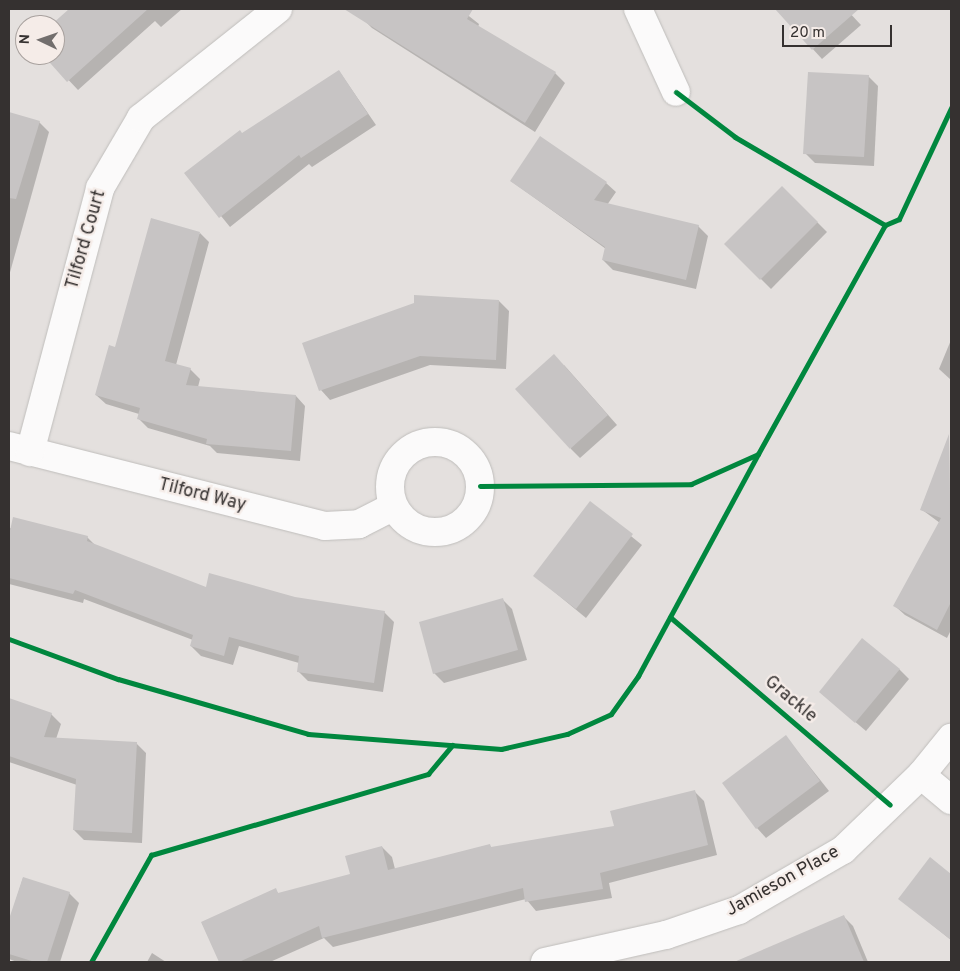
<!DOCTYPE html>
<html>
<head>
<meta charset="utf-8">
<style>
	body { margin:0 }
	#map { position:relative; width:960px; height:971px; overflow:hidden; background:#e4e0de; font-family:Overpass,sans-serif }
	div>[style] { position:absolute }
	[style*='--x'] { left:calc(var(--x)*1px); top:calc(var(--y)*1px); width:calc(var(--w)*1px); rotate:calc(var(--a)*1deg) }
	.shadow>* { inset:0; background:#0003 }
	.building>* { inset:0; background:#c7c4c4 }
	.roads { filter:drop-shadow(0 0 1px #bfbdbb) drop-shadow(0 0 1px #bfbdbb) }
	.minor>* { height:28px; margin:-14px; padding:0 14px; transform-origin:14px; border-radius:14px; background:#fbfafa }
	.minor>.ring { margin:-14px; padding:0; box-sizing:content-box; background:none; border:28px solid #fbfafa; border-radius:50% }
	.cycleway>* { height:5px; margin:-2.5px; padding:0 2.5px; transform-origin:2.5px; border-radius:2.5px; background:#00873e }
	span { translate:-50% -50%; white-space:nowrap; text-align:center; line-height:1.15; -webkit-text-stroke:4.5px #f5ece8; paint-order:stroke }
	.street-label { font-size:18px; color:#353130 }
	.frame { position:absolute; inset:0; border:10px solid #353130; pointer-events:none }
	.north { position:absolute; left:15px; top:15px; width:50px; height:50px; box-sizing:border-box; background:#f5ece8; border:1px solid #a8a19e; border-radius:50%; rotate:273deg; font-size:14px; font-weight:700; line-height:20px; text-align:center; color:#353130 }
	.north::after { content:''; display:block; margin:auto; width:18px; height:22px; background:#726e6d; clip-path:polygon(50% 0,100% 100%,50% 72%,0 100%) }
	.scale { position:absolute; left:782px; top:25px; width:110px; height:22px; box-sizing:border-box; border:2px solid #353130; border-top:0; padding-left:6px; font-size:15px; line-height:18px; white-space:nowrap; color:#353130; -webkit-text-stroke:4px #f5ece8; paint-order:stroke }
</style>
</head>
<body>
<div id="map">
	<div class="shadow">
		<i style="clip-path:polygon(71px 9px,182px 9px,161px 27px,155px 21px,78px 90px,45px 55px,55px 55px,53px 25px)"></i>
		<i style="clip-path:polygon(368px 9px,460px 9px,479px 24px,478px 27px,555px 73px,565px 83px,535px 132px,372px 28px,362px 18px)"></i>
		<i style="clip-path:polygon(776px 9px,846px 9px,861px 25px,822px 59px)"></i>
		<i style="clip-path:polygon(339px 71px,376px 125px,312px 167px,309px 164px,230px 227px,186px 173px)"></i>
		<i style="clip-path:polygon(868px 76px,878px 86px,874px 166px,815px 163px,805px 153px)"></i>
		<i style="clip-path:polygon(9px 113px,39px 122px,49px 132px,9px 276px)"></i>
		<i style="clip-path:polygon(511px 181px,606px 183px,616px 192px,607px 205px,698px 226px,708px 236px,696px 289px,613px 270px,603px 260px,606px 249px)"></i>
		<i style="clip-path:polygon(782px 187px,827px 232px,771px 289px,726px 244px)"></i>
		<i style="clip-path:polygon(200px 233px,209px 242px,176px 365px,190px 369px,200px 379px,198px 387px,296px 396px,305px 406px,300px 461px,217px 453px,210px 446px,148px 428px,138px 418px,139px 414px,106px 404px,96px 395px,116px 348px)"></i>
		<i style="clip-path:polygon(499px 301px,509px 311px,506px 369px,430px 365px,330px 400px,321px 390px,304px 344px)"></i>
		<i style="clip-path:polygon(951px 340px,951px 380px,939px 369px)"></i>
		<i style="clip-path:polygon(564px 365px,617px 425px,580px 458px,571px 449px)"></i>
		<i style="clip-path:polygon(949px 438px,951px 630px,947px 638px,905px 615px,895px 606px,940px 523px,921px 509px)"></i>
		<i style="clip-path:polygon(590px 503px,642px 545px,586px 618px,535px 576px)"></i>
		<i style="clip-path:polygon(9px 528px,87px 537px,97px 547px,206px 589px,384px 612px,394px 622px,383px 692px,308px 681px,298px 671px,299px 663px,239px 646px,233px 665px,201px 656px,191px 646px,193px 640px,84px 599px,83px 603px,9px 584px)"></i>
		<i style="clip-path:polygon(502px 599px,512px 609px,527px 660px,444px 683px,434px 673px)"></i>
		<i style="clip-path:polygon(899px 669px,909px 679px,866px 731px,820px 692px)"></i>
		<i style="clip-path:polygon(9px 700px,51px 714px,61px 724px,56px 739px,136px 743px,146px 753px,142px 843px,84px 840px,74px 830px,77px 785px,9px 762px)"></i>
		<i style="clip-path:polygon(786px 737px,829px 791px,766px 838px,757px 828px)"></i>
		<i style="clip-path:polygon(694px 791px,704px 801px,717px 855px,609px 883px,612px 898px,536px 911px,526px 899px,333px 947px,324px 938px,270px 962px,220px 962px,202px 923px,275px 890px,279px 894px,351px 875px,382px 847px,392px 857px,395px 869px,489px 845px,492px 848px,615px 827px)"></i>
		<i style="clip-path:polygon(930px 859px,951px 875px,951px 940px,900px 899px)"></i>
		<i style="clip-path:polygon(23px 878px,69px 893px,79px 903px,60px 962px,17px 962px,9px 959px,9px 923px)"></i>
		<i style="clip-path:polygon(843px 916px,853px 926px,868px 962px,764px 962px)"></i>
		<i style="clip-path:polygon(152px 953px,166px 962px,147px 962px)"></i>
	</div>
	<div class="building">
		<i style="clip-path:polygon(69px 9px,148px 9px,67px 82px,43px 55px,55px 55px,55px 25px,51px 25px)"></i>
		<i style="clip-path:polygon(344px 9px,473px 9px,467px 19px,556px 72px,525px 123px)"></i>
		<i style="clip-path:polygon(775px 9px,859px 9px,812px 50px)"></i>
		<i style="clip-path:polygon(339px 70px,368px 114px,301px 158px,299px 155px,219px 218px,184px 173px,240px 130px,242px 133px)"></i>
		<i style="clip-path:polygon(808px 72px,869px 75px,864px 157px,803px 154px)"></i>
		<i style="clip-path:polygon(9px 112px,40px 121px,16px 199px,9px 198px)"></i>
		<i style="clip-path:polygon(540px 136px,607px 182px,594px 200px,699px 225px,686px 280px,602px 260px,605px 247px,510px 181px)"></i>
		<i style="clip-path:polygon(782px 186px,818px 222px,760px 280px,724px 244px)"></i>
		<i style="clip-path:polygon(151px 218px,200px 232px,165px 361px,191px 368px,186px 385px,296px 395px,291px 451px,206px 444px,207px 439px,137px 419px,140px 408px,95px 395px,109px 345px,115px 347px)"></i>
		<i style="clip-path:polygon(414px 295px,499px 300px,496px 360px,420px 356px,319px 391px,302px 343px,414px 303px)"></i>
		<i style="clip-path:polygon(554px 354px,608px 415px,570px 449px,515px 389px)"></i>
		<i style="clip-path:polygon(949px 434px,951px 602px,937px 630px,893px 606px,941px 518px,920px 510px)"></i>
		<i style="clip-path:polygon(590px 501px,633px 534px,576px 609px,533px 576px)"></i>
		<i style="clip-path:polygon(13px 517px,88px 536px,87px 541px,206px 587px,209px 573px,295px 597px,385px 611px,374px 683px,297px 672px,299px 656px,229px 637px,224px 656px,190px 646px,193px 635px,75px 590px,73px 594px,9px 578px,9px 535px)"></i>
		<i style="clip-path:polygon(503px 598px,518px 650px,433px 674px,419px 622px)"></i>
		<i style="clip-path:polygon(862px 638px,900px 669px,855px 723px,819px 692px)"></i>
		<i style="clip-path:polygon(9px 698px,52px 713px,44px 737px,137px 742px,132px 833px,73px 830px,76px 779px,9px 756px)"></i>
		<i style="clip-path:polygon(786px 735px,820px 781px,756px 829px,722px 783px)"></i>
		<i style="clip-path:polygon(695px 790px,708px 845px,600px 873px,603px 889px,525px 902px,523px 888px,322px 938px,319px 926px,239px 962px,219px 962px,201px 922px,276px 888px,278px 893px,350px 874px,345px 856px,382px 846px,388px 870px,490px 844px,491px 847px,614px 826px,610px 811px)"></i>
		<i style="clip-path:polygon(930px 857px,951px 874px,951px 940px,898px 899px)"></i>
		<i style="clip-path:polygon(23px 877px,70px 892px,47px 962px,35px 962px,9px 954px,9px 919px)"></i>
		<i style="clip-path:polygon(844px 915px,864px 962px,734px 962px)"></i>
	</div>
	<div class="roads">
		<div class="minor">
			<i style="--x:638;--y:9;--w:91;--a:65.4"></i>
			<i class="ring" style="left:390px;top:442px;width:62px;height:62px"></i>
			<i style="--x:9;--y:446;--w:326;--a:14.2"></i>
			<i style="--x:325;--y:526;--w:34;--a:-3"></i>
			<i style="--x:359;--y:524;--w:38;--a:-27"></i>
			<i style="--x:30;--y:452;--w:273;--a:-75.1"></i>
			<i style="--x:100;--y:188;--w:81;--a:-59.6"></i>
			<i style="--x:141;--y:118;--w:175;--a:-38.5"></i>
			<i style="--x:921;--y:775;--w:39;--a:40"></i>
			<i style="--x:545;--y:962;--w:124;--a:-12.6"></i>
			<i style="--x:666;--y:935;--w:77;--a:-18.9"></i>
			<i style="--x:739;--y:910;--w:120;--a:-30"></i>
			<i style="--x:843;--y:850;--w:108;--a:-43.9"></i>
			<i style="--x:921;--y:775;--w:48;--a:-51"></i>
		</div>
	</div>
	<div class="cycleway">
		<i style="--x:676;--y:92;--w:74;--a:37.3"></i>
		<i style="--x:735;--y:137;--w:174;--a:30.4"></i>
		<i style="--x:480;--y:486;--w:211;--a:-0.5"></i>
		<i style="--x:691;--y:484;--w:73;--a:-24.1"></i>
		<i style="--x:758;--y:454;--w:262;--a:-61"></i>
		<i style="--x:885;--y:225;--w:15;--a:-23"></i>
		<i style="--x:899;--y:219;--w:123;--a:-64.9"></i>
		<i style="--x:670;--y:617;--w:289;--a:40.5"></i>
		<i style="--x:9;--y:639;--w:116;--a:20.2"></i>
		<i style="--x:118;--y:679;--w:198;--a:16.1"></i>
		<i style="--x:308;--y:734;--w:194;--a:4.4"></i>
		<i style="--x:501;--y:749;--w:68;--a:-12.8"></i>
		<i style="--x:567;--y:734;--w:48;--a:-24.4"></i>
		<i style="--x:611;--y:714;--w:47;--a:-54.6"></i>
		<i style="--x:638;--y:676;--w:252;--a:-61.6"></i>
		<i style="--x:91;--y:962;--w:123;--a:-60.7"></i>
		<i style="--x:151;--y:855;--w:289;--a:-16.3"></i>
		<i style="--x:428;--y:774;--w:38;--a:-50"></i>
	</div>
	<div class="street-label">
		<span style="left:87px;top:240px;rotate:-74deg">Tilford Court</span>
		<span style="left:202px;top:496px;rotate:14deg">Tilford Way</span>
		<span style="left:790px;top:700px;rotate:40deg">Grackle</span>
		<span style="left:783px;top:882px;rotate:-29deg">Jamieson Place</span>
	</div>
	<div class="frame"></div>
	<div class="north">N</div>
	<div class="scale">20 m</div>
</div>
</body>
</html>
